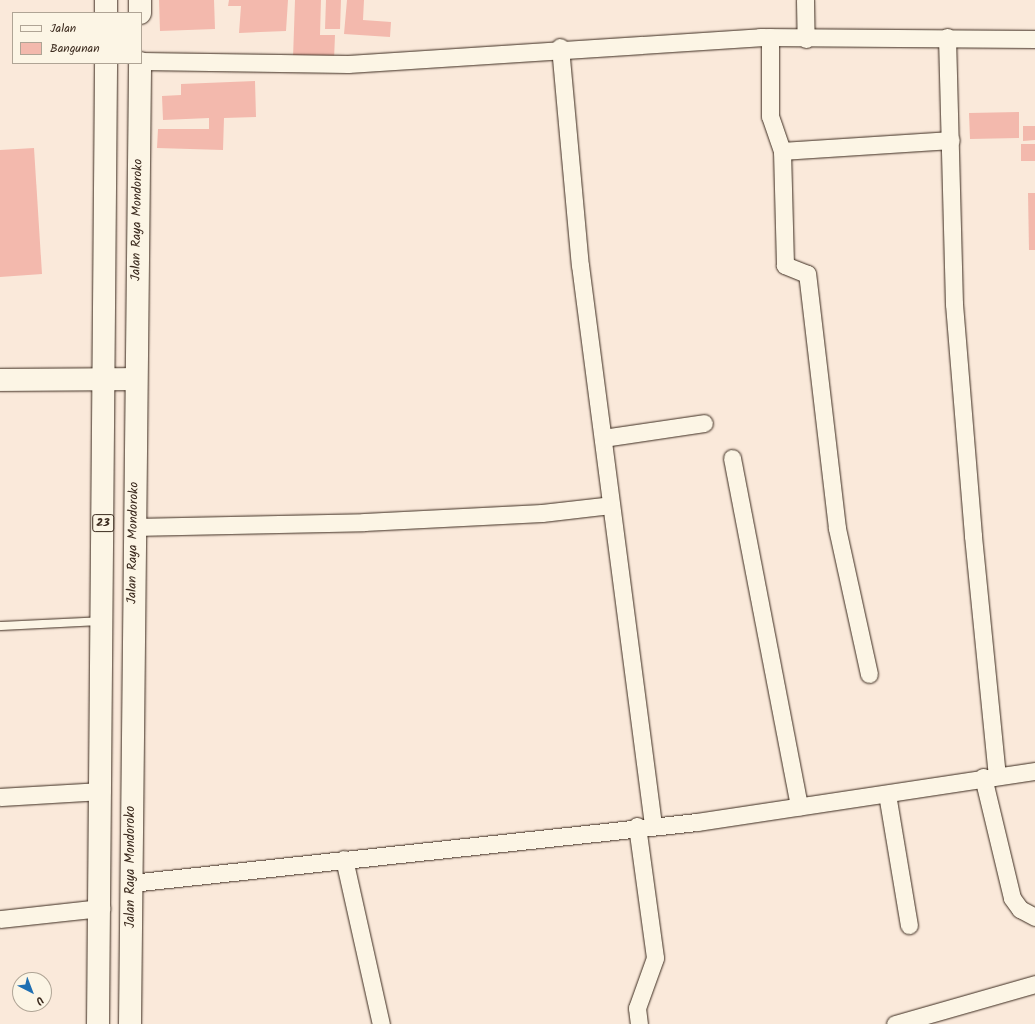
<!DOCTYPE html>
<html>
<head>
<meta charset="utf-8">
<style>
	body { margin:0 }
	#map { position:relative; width:1035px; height:1024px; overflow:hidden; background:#fae9da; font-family:Kalam,sans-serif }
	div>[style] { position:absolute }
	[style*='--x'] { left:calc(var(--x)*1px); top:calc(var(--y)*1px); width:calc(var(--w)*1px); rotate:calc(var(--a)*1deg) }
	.building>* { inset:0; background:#f3b9ad }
	.roads { filter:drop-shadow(0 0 1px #3b2a1e) drop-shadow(0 0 1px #3b2a1e) }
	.lane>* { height:8px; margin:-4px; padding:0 4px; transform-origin:4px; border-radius:4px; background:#fcf5e5 }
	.street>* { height:17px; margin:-8.5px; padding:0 8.5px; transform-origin:8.5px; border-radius:8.5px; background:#fcf5e5 }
	.secondary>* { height:22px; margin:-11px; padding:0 11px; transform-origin:11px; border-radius:11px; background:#fcf5e5 }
	.highway>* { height:22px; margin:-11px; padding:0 11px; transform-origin:11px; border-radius:11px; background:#fcf5e5 }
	span { translate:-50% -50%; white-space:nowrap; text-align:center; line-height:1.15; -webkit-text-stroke:3px #fcf5e5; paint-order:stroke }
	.shield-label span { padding:1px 3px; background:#fcf5e5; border:1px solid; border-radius:3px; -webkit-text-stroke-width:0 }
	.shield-label { font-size:12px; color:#3b2a1e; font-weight:700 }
	.street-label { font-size:13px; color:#3b2a1e }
	.legend { position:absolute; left:12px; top:12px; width:130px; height:52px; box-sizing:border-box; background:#fcf5e5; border:1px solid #afa495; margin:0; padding:5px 7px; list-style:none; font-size:12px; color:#3b2a1e }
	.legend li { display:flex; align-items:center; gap:8px; height:20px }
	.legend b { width:20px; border:1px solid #afa495 }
	.north { position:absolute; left:12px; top:972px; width:40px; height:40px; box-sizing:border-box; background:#fcf5e5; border:1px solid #afa495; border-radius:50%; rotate:138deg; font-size:11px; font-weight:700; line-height:16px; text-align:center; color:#3b2a1e }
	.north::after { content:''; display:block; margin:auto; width:14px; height:18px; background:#1f6fb2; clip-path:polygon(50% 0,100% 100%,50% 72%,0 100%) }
</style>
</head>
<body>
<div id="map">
	<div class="building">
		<i style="clip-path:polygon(159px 0,214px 0,215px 29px,160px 31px)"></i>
		<i style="clip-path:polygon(229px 0,288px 0,286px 31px,239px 33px,241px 6px,228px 6px)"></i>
		<i style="clip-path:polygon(295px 0,321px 0,320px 35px,335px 35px,334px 60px,293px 58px)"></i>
		<i style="clip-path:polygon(326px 0,341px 0,340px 29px,325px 29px)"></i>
		<i style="clip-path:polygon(347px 0,364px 0,363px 20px,391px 22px,390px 37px,344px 34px)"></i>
		<i style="clip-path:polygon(255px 81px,256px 117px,224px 118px,223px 150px,157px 148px,158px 129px,209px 129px,209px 118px,163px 120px,162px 96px,181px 95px,181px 84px)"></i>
		<i style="clip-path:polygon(1019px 112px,1019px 138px,970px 139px,969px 113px)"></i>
		<i style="clip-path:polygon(1023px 126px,1035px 126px,1035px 140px,1023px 141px)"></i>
		<i style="clip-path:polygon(1021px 144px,1035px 144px,1035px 161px,1021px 161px)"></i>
		<i style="clip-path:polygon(34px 148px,42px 274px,0 277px,0 150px)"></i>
		<i style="clip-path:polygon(1028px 193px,1035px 193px,1035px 250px,1029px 250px)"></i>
	</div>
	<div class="roads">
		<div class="lane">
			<i style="--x:0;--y:626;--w:101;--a:-2.8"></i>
		</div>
		<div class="street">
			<i style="--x:805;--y:0;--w:39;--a:89"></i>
			<i style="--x:770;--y:37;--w:79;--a:90"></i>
			<i style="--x:770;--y:116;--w:37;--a:71"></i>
			<i style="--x:947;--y:37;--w:267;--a:88.5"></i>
			<i style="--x:954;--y:304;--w:233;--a:85.3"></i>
			<i style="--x:973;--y:536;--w:240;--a:84.3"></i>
			<i style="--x:560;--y:47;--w:219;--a:84.8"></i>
			<i style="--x:580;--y:265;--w:565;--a:82.57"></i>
			<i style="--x:141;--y:61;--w:207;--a:0.8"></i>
			<i style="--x:348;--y:64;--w:413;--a:-3.7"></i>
			<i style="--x:760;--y:37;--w:275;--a:0.4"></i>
			<i style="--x:603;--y:438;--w:102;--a:-8.4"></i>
			<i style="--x:732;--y:458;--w:355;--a:79.1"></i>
			<i style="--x:133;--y:527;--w:231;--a:-1.2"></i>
			<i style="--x:364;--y:522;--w:178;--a:-2.9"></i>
			<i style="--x:542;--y:513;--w:69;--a:-6.6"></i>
			<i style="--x:869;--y:674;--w:149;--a:-102.4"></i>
			<i style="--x:837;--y:528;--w:256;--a:-96.7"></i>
			<i style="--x:807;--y:274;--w:24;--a:-158"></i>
			<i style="--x:785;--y:265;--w:114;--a:-91.5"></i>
			<i style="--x:782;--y:151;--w:169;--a:-3.7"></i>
			<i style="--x:983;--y:777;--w:124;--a:76.5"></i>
			<i style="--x:1012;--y:898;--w:14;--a:54"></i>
			<i style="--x:1020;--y:909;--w:17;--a:28"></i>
			<i style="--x:887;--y:794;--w:133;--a:80.5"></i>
			<i style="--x:0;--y:797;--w:102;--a:-3.4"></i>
			<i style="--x:637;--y:826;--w:133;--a:82.2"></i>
			<i style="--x:655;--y:958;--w:53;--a:109.8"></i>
			<i style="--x:637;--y:1008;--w:16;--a:83"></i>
			<i style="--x:344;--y:859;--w:169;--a:77.4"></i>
			<i style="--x:131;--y:883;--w:569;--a:-6.15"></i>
			<i style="--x:697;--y:822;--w:342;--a:-8.6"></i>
			<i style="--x:0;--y:919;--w:102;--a:-6.2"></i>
			<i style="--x:895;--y:1024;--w:146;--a:-15.9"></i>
		</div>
		<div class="secondary">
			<i style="--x:0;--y:380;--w:136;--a:-0.4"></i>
		</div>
		<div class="highway">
			<i style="--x:140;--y:0;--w:13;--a:90"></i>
			<i style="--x:106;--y:13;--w:13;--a:-90"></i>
			<i style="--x:98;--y:1024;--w:961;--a:-89.52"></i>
			<i style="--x:130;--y:1024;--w:961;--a:-89.4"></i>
		</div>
	</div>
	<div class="shield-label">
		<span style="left:103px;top:523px">23</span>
	</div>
	<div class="street-label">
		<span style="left:138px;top:220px;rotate:-89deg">Jalan Raya Mondoroko</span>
		<span style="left:134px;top:543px;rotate:-89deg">Jalan Raya Mondoroko</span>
		<span style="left:131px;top:867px;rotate:-90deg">Jalan Raya Mondoroko</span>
	</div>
	<ul class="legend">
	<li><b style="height:5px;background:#fcf5e5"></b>Jalan</li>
	<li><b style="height:11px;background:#f3b9ad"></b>Bangunan</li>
	</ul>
	<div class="north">U</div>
</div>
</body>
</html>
